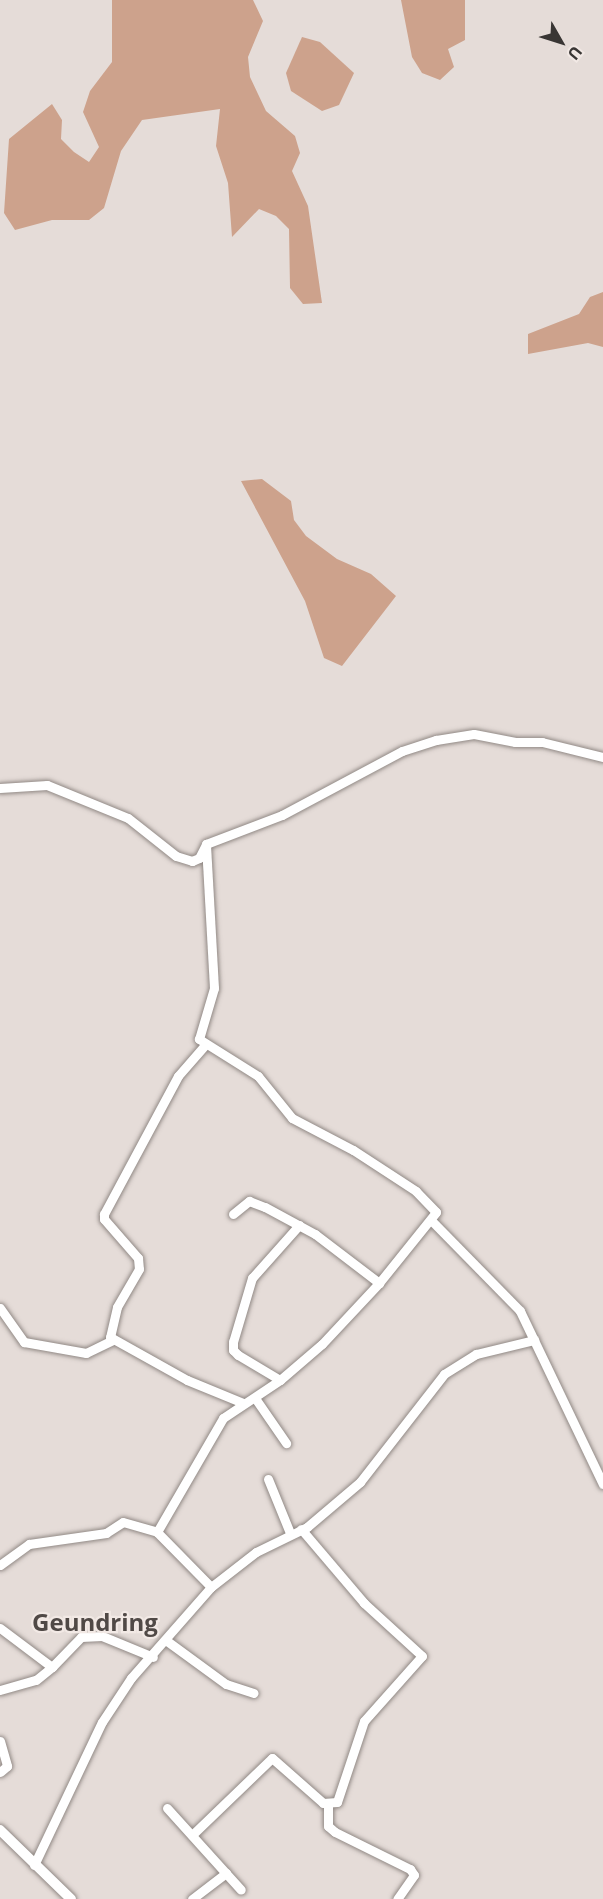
<!DOCTYPE html>
<html>
<head>
<meta charset="utf-8">
<style>
	body { margin:0 }
	#map { position:relative; width:603px; height:1899px; overflow:hidden; background:#e5dcd8; font-family:"Open Sans",sans-serif }
	div>[style] { position:absolute }
	[style*='--x'] { left:calc(var(--x)*1px); top:calc(var(--y)*1px); width:calc(var(--w)*1px); rotate:calc(var(--a)*1deg) }
	.green>* { inset:0; background:#cda28c }
	.roads { filter:drop-shadow(0 0 2px #918985) drop-shadow(0 0 2px #918985) }
	.minor>* { height:9px; margin:-4.5px; padding:0 4.5px; transform-origin:4.5px; border-radius:4.5px; background:#fff }
	.tertiary>* { height:10px; margin:-5px; padding:0 5px; transform-origin:5px; border-radius:5px; background:#fff }
	span { translate:-50% -50%; white-space:nowrap; text-align:center; line-height:1.15; -webkit-text-stroke:4.5px #f2e9e5; paint-order:stroke }
	.quarter-label { font-size:24px; color:#504946; font-weight:700 }
	.north { position:absolute; left:531px; top:12px; width:60px; height:60px; -webkit-text-stroke:4px #f2e9e5; paint-order:stroke; rotate:129deg; font-size:16px; font-weight:700; line-height:24px; text-align:center; color:#393634 }
	.north::after { content:''; display:block; margin:auto; width:21px; height:27px; background:#393634; clip-path:polygon(50% 0,100% 100%,50% 72%,0 100%) }
</style>
</head>
<body>
<div id="map">
	<div class="green">
		<i style="clip-path:polygon(112px 0,253px 0,263px 21px,248px 57px,250px 77px,266px 111px,295px 136px,300px 153px,292px 171px,308px 206px,322px 303px,303px 304px,290px 288px,289px 229px,276px 216px,259px 209px,232px 237px,228px 183px,216px 146px,220px 109px,142px 120px,121px 151px,104px 208px,89px 220px,52px 220px,15px 230px,4px 213px,9px 139px,52px 104px,62px 120px,61px 139px,74px 152px,89px 162px,99px 147px,83px 112px,90px 91px,112px 62px)"></i>
		<i style="clip-path:polygon(401px 0,465px 0,465px 40px,448px 49px,454px 67px,440px 80px,422px 73px,412px 57px)"></i>
		<i style="clip-path:polygon(302px 37px,320px 42px,354px 73px,339px 105px,322px 111px,291px 91px,286px 73px)"></i>
		<i style="clip-path:polygon(603px 292px,603px 347px,588px 343px,528px 354px,528px 334px,579px 314px,590px 297px)"></i>
		<i style="clip-path:polygon(262px 479px,291px 501px,294px 520px,306px 536px,337px 559px,371px 574px,396px 596px,342px 666px,324px 658px,305px 601px,241px 481px)"></i>
	</div>
	<div class="roads">
		<div class="minor">
			<i style="--x:0;--y:788;--w:47;--a:-3.7"></i>
			<i style="--x:47;--y:785;--w:87;--a:22.2"></i>
			<i style="--x:128;--y:818;--w:61;--a:38.4"></i>
			<i style="--x:176;--y:856;--w:17;--a:17"></i>
			<i style="--x:192;--y:861;--w:8;--a:-23"></i>
			<i style="--x:199;--y:858;--w:16;--a:-63"></i>
			<i style="--x:206;--y:844;--w:81;--a:-20.9"></i>
			<i style="--x:282;--y:815;--w:136;--a:-28.1"></i>
			<i style="--x:402;--y:751;--w:36;--a:-18"></i>
			<i style="--x:436;--y:740;--w:38;--a:-9"></i>
			<i style="--x:474;--y:734;--w:42;--a:11"></i>
			<i style="--x:515;--y:742;--w:27;--a:0"></i>
			<i style="--x:542;--y:742;--w:63;--a:13.8"></i>
			<i style="--x:205;--y:1045;--w:41;--a:131.1"></i>
			<i style="--x:178;--y:1076;--w:157;--a:118.2"></i>
			<i style="--x:104;--y:1214;--w:5;--a:90"></i>
			<i style="--x:104;--y:1219;--w:52;--a:48.9"></i>
			<i style="--x:138;--y:1258;--w:11;--a:85"></i>
			<i style="--x:139;--y:1269;--w:44;--a:120.1"></i>
			<i style="--x:117;--y:1307;--w:31;--a:103"></i>
			<i style="--x:110;--y:1337;--w:88;--a:29.2"></i>
			<i style="--x:187;--y:1380;--w:61;--a:22.3"></i>
			<i style="--x:233;--y:1214;--w:21;--a:-39"></i>
			<i style="--x:249;--y:1201;--w:17;--a:21"></i>
			<i style="--x:265;--y:1207;--w:57;--a:28.4"></i>
			<i style="--x:315;--y:1234;--w:81;--a:37.4"></i>
			<i style="--x:431;--y:1220;--w:127;--a:45.6"></i>
			<i style="--x:520;--y:1311;--w:192;--a:64.4"></i>
			<i style="--x:0;--y:1308;--w:42;--a:54.8"></i>
			<i style="--x:24;--y:1342;--w:63;--a:10.1"></i>
			<i style="--x:86;--y:1353;--w:30;--a:-26"></i>
			<i style="--x:280;--y:1380;--w:49;--a:-149.2"></i>
			<i style="--x:238;--y:1355;--w:7;--a:-135"></i>
			<i style="--x:233;--y:1350;--w:8;--a:-90"></i>
			<i style="--x:233;--y:1342;--w:67;--a:-73.5"></i>
			<i style="--x:252;--y:1278;--w:71;--a:-48.4"></i>
			<i style="--x:255;--y:1398;--w:55;--a:55.4"></i>
			<i style="--x:268;--y:1479;--w:58;--a:67.8"></i>
			<i style="--x:157;--y:1532;--w:77;--a:45.5"></i>
			<i style="--x:0;--y:1565;--w:36;--a:-36"></i>
			<i style="--x:29;--y:1544;--w:78;--a:-8.1"></i>
			<i style="--x:106;--y:1533;--w:20;--a:-33"></i>
			<i style="--x:123;--y:1522;--w:35;--a:16"></i>
			<i style="--x:157;--y:1532;--w:132;--a:-59.9"></i>
			<i style="--x:223;--y:1418;--w:69;--a:-33.7"></i>
			<i style="--x:280;--y:1380;--w:55;--a:-40.6"></i>
			<i style="--x:322;--y:1344;--w:83;--a:-46.9"></i>
			<i style="--x:379;--y:1283;--w:91;--a:-51.2"></i>
			<i style="--x:436;--y:1212;--w:29;--a:-134"></i>
			<i style="--x:416;--y:1191;--w:75;--a:-146.9"></i>
			<i style="--x:353;--y:1150;--w:69;--a:-152.3"></i>
			<i style="--x:292;--y:1118;--w:54;--a:-129"></i>
			<i style="--x:258;--y:1076;--w:70;--a:-147.9"></i>
			<i style="--x:199;--y:1039;--w:53;--a:-73.6"></i>
			<i style="--x:214;--y:988;--w:144;--a:-93.2"></i>
			<i style="--x:0;--y:1628;--w:65;--a:36.9"></i>
			<i style="--x:52;--y:1667;--w:42;--a:-46"></i>
			<i style="--x:81;--y:1637;--w:21;--a:-3"></i>
			<i style="--x:102;--y:1636;--w:55;--a:22.4"></i>
			<i style="--x:167;--y:1641;--w:73;--a:36.1"></i>
			<i style="--x:226;--y:1684;--w:29;--a:18"></i>
			<i style="--x:0;--y:1690;--w:37;--a:-16"></i>
			<i style="--x:36;--y:1680;--w:21;--a:-39"></i>
			<i style="--x:0;--y:1741;--w:26;--a:74"></i>
			<i style="--x:7;--y:1766;--w:9;--a:139"></i>
			<i style="--x:328;--y:1804;--w:22;--a:90"></i>
			<i style="--x:328;--y:1826;--w:9;--a:41"></i>
			<i style="--x:335;--y:1832;--w:84;--a:26.3"></i>
			<i style="--x:410;--y:1869;--w:7;--a:56"></i>
			<i style="--x:414;--y:1875;--w:29;--a:125"></i>
			<i style="--x:167;--y:1808;--w:110;--a:47.9"></i>
			<i style="--x:192;--y:1835;--w:111;--a:-43.9"></i>
			<i style="--x:272;--y:1758;--w:68;--a:41.4"></i>
			<i style="--x:323;--y:1803;--w:14;--a:-4"></i>
			<i style="--x:337;--y:1802;--w:85;--a:-71.6"></i>
			<i style="--x:364;--y:1721;--w:87;--a:-48.3"></i>
			<i style="--x:422;--y:1656;--w:79;--a:-137.6"></i>
			<i style="--x:364;--y:1603;--w:97;--a:-130.4"></i>
			<i style="--x:34;--y:1865;--w:158;--a:-64.6"></i>
			<i style="--x:102;--y:1722;--w:53;--a:-56.6"></i>
			<i style="--x:131;--y:1678;--w:121;--a:-48.7"></i>
			<i style="--x:211;--y:1587;--w:57;--a:-37.9"></i>
			<i style="--x:256;--y:1552;--w:57;--a:-26.1"></i>
			<i style="--x:307;--y:1527;--w:70;--a:-40.3"></i>
			<i style="--x:360;--y:1482;--w:137;--a:-52.1"></i>
			<i style="--x:444;--y:1374;--w:38;--a:-32"></i>
			<i style="--x:476;--y:1354;--w:60;--a:-13.6"></i>
			<i style="--x:192;--y:1899;--w:43;--a:-37.4"></i>
		</div>
		<div class="tertiary">
			<i style="--x:0;--y:1830;--w:99;--a:44.2"></i>
		</div>
	</div>
	<div class="quarter-label">
		<span style="left:95px;top:1622px">Geundring</span>
	</div>
	<div class="north">U</div>
</div>
</body>
</html>
